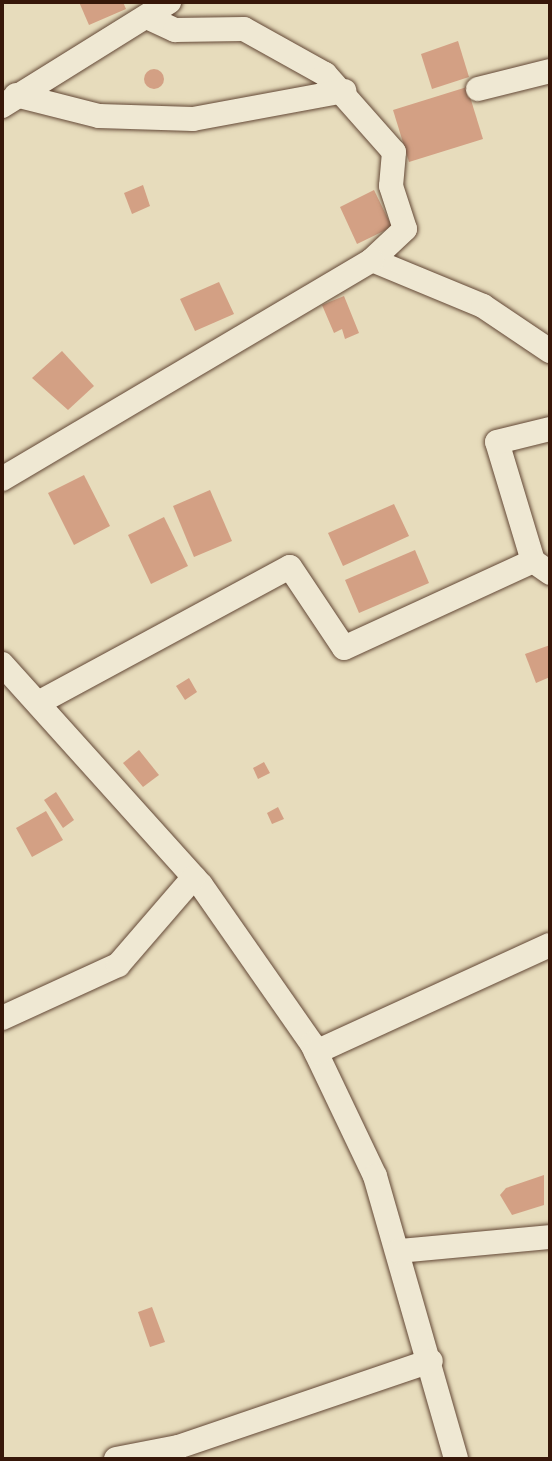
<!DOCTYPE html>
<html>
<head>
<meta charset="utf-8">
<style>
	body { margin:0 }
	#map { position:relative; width:552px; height:1461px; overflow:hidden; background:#e7dcbc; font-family:"Sorts Mill Goudy",serif }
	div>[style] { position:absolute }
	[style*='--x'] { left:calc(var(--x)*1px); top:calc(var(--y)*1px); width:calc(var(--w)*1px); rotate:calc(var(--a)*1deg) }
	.building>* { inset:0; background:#d3a084 }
	.round { border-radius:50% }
	.roads { filter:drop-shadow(0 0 2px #634836) drop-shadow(0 0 2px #634836) }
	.street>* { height:24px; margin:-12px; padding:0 12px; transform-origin:12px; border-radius:12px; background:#efe8d3 }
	span { translate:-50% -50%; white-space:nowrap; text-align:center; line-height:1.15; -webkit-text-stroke:5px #efe8d3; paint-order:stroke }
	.frame { position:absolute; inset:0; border:4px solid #371709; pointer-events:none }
</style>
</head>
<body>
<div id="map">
	<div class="building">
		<i style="clip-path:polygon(79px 2px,123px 2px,126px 9px,89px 25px)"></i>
		<i style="clip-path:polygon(458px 41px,469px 77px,432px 89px,421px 54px)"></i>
		<i class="round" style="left:144px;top:69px;width:20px;height:20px"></i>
		<i style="clip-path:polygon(467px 87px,483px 139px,409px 162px,393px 110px)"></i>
		<i style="clip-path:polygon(143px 185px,150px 206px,132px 214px,124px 193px)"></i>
		<i style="clip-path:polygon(374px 190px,392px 227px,357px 244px,340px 207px)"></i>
		<i style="clip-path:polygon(219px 282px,234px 314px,195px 331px,180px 299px)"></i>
		<i style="clip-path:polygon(344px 296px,359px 333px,345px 339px,342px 329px,334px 333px,322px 305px)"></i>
		<i style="clip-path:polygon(62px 351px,94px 386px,68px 410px,32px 378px)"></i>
		<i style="clip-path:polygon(84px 475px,110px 526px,74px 545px,48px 493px)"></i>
		<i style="clip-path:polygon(210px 490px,232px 541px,194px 557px,173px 506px)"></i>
		<i style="clip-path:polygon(394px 504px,409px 536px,343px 566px,328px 533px)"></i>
		<i style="clip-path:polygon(164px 517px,188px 566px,151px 584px,128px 535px)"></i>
		<i style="clip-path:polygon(415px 550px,429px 583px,359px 613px,345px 580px)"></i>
		<i style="clip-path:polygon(550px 645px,550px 677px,536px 683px,525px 654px)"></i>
		<i style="clip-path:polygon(189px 678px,197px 692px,185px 700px,176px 686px)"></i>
		<i style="clip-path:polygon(139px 750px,159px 775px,143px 787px,123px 763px)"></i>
		<i style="clip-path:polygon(264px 762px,270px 773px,258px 779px,253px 768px)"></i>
		<i style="clip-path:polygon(56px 792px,74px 820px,63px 828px,44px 800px)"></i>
		<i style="clip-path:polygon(278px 807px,284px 819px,272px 824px,267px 813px)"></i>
		<i style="clip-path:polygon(46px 811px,63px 840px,32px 857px,16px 828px)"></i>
		<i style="clip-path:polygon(544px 1175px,544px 1205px,512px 1215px,500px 1195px,506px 1188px)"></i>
		<i style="clip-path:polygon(152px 1307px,165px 1342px,150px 1347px,138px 1312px)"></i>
	</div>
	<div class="roads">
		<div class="street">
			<i style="--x:147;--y:17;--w:31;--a:25"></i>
			<i style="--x:175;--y:30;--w:69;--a:-0.8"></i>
			<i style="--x:244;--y:29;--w:93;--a:29.1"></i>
			<i style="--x:325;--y:74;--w:104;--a:48.5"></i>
			<i style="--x:394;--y:152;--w:34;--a:95"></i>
			<i style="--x:391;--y:186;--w:45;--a:72"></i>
			<i style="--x:405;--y:229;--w:45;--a:136.8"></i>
			<i style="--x:372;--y:260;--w:120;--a:22.5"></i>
			<i style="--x:483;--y:306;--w:81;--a:33.9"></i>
			<i style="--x:478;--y:89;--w:74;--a:-14"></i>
			<i style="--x:16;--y:95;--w:86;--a:14.2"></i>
			<i style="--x:99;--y:116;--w:94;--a:1.8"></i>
			<i style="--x:193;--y:119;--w:154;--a:-10.5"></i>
			<i style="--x:2;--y:106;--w:197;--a:-31.9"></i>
			<i style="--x:2;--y:479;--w:430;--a:-30.6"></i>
			<i style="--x:533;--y:561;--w:124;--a:-106.8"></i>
			<i style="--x:497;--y:442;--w:55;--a:-13.8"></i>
			<i style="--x:2;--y:664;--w:297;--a:48"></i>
			<i style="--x:201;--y:885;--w:194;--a:55.1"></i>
			<i style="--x:312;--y:1044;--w:146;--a:64.5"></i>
			<i style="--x:375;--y:1176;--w:294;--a:74"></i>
			<i style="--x:38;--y:703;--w:286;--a:-28.4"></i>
			<i style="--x:290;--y:567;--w:97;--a:56.3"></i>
			<i style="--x:344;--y:648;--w:208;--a:-24.7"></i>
			<i style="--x:533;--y:561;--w:21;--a:35"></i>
			<i style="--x:2;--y:1018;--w:128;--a:-24.6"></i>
			<i style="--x:118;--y:965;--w:116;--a:-49.2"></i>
			<i style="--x:316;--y:1052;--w:257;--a:-24.6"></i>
			<i style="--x:399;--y:1251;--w:152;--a:-5.3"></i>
			<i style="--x:116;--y:1459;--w:63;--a:-11"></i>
			<i style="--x:178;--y:1447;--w:267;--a:-18.8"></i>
		</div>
	</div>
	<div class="frame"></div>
</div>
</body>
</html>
